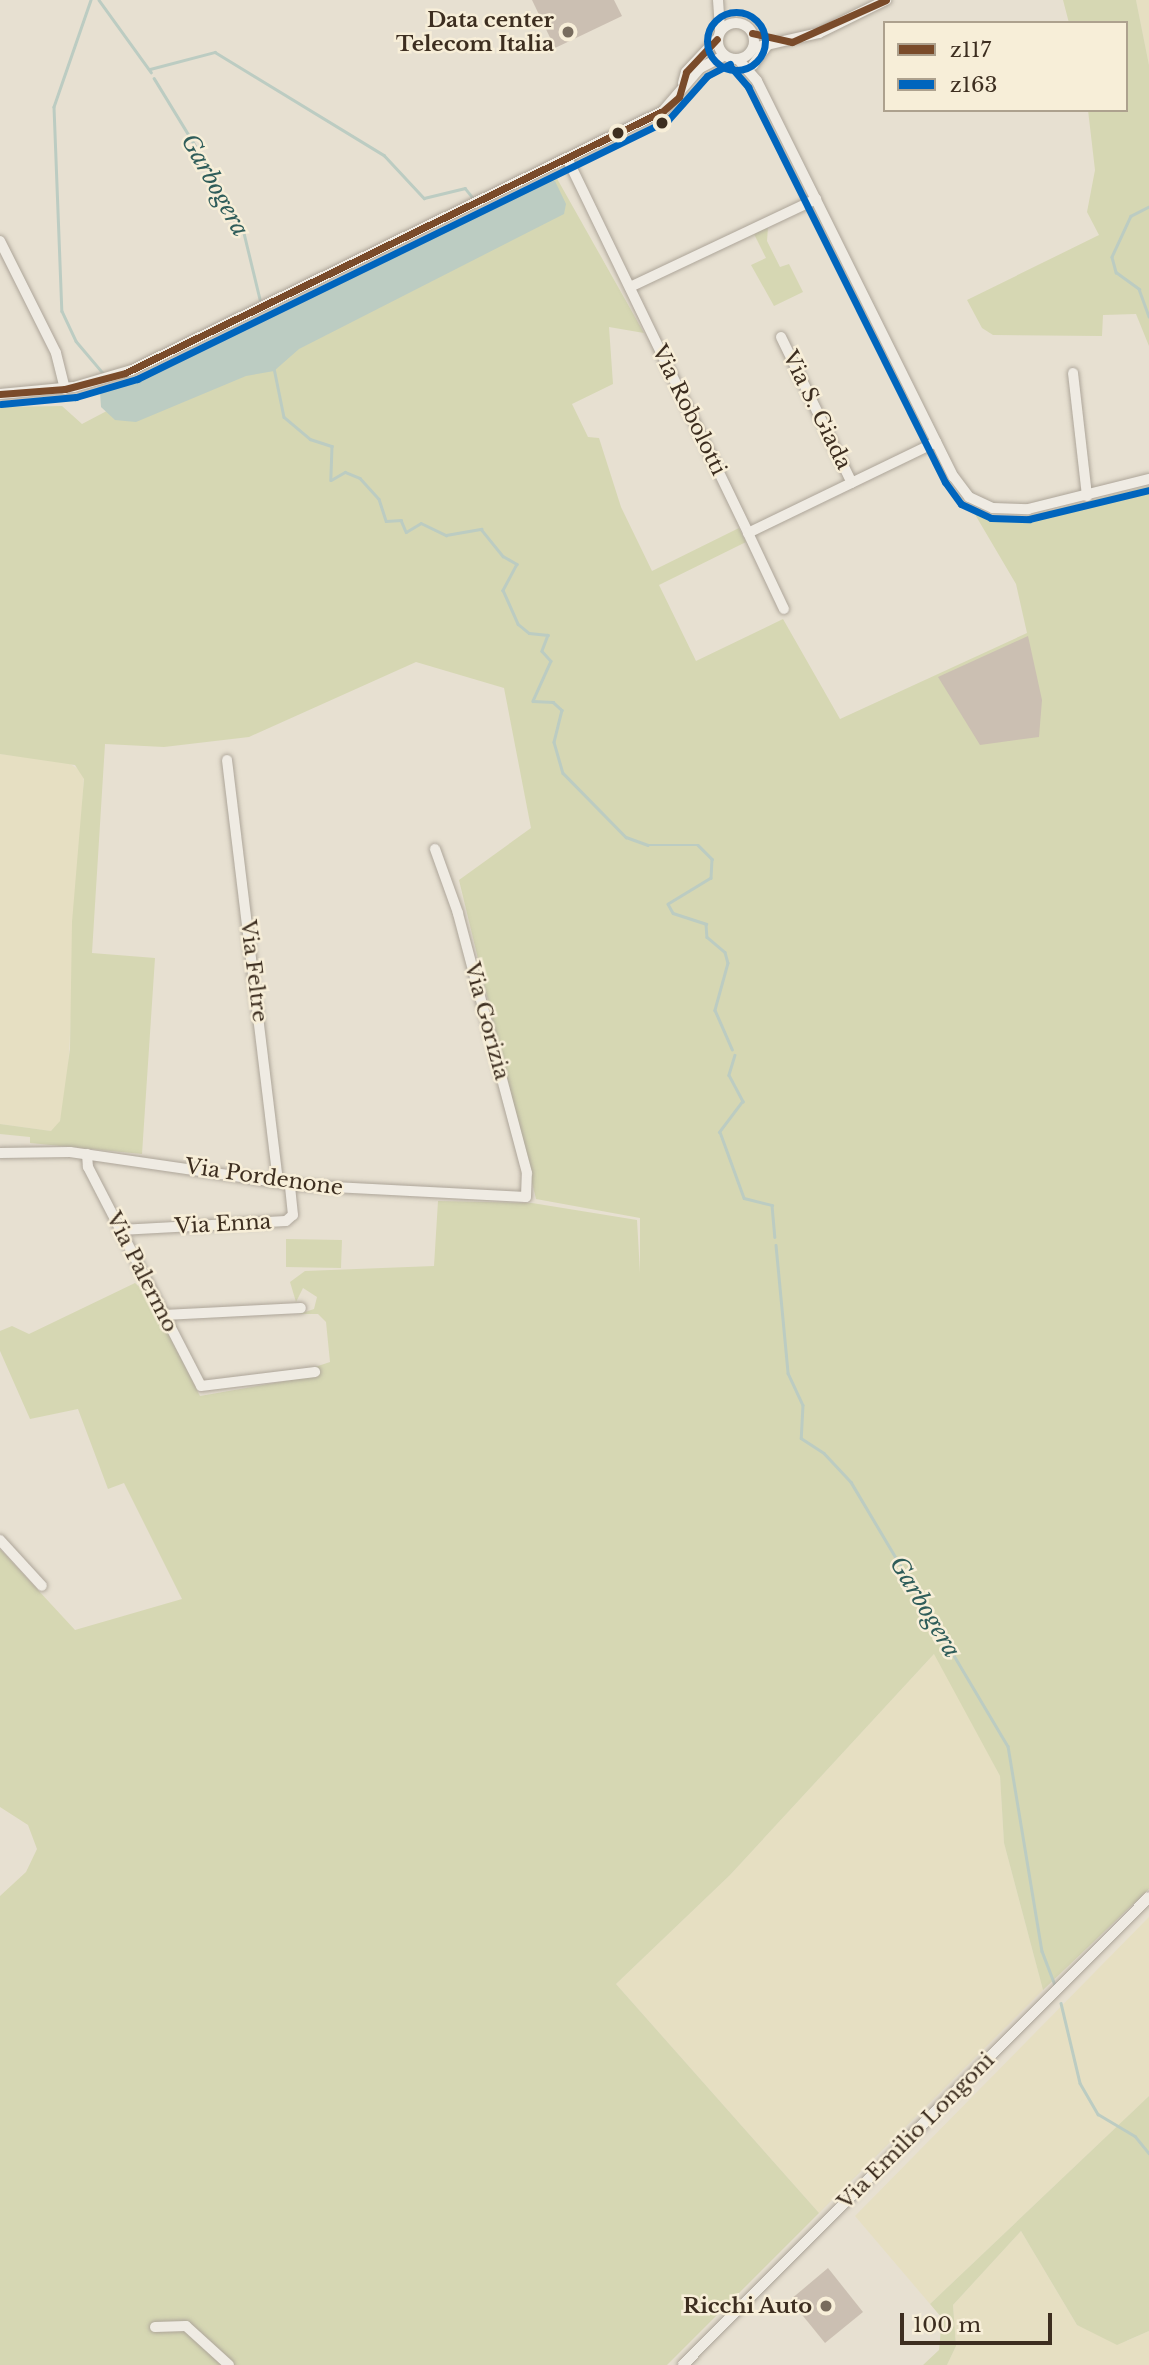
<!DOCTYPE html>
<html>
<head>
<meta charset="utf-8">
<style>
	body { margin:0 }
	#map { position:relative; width:1149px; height:2365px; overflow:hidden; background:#e7e0d1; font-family:"Libre Baskerville",serif }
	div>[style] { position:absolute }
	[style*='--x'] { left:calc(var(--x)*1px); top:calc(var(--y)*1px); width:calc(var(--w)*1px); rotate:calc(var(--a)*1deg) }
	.farmland>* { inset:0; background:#e6dfc2 }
	.green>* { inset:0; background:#d6d7b3 }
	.water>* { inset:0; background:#bcccc2 }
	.stream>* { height:2.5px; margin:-1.25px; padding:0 1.25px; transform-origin:1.25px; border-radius:1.25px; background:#bcccc2 }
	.building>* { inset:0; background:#cbbfb2 }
	.roads { filter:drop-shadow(0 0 2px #ada599) drop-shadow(0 0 2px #ada599) }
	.minor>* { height:10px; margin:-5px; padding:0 5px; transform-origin:5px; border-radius:5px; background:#efebe3 }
	.minor>.ring { margin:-5px; padding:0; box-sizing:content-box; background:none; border:10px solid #efebe3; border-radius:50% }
	.bus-1>* { height:7px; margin:-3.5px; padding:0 3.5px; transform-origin:3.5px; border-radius:3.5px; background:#7a4b2a }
	.bus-2>* { height:7px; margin:-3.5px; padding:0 3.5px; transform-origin:3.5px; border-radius:3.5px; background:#0065bd }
	.bus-2>.ring { margin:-3.5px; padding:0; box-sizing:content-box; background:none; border:7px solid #0065bd; border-radius:50% }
	.dots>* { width:19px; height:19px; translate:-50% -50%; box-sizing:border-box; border:4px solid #f7eed8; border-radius:50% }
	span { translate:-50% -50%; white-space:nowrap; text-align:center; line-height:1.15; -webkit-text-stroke:5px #f7eed8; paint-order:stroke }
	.poi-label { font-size:21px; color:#3d2e20; font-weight:700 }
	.right { translate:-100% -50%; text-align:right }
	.street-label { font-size:21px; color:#3d2e20 }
	.water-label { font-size:23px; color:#2f5d5a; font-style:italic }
	.legend { position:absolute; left:883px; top:21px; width:245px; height:91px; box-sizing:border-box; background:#f7eed8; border:2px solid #ada18e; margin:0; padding:9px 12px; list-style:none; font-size:21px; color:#3d2e20 }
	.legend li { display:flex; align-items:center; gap:14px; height:35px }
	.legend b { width:35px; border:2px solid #ada18e }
	.scale { position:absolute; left:900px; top:2313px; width:152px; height:32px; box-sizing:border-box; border:4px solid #3d2e20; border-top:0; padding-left:9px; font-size:21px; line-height:24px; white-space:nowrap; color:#3d2e20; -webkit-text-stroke:5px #f7eed8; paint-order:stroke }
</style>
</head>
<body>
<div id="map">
	<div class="farmland">
		<i style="clip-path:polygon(1136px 0,1149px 0,1149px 65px)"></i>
		<i style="clip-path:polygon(0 754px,67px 762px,84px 773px,67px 1090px,59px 1125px,51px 1131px,0 1124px)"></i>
		<i style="clip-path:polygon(935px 1653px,1000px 1776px,1004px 1843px,1043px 1990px,819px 2213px,616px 1984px,730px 1875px)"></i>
		<i style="clip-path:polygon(1149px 1917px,1149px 2096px,930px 2304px,855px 2216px)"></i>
		<i style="clip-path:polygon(1021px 2231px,1077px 2325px,1127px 2341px,1149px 2331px,1149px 2365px,947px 2365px,956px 2346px,953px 2305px)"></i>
	</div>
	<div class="green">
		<i style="clip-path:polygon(1063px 0,1136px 0,1149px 65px,1149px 346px,1136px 314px,1103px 315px,1102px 336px,993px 335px,982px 328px,967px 300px,1099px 235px,1087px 212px,1095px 170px,1088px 110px,1126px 110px,1126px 23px,1069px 23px)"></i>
		<i style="clip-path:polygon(555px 175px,644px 333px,609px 327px,613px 384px,572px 404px,588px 437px,599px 438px,621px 507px,652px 571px,739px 528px,746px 542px,659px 585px,696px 661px,783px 619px,840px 719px,1027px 633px,1016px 584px,973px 511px,1004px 522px,1149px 486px,1149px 1889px,1043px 1990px,1004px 1843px,1000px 1776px,934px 1654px,730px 1875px,616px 1984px,819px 2213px,667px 2365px,0 2365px,0 1896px,26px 1872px,37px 1849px,28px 1825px,0 1807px,0 1549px,75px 1630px,182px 1599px,124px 1483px,108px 1489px,78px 1409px,30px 1419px,0 1351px,0 1331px,12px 1326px,29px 1334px,135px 1283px,149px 1296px,200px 1396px,314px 1376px,315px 1367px,330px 1362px,326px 1322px,318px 1314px,299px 1314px,314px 1309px,317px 1297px,303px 1288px,296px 1302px,290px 1282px,305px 1271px,434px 1266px,438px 1201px,532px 1203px,637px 1220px,640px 1273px,640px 1218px,536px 1199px,459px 880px,531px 828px,504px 688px,416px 662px,249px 737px,164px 747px,105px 744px,92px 953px,155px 958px,142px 1154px,30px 1143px,30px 1137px,0 1134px,0 1124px,51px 1131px,60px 1121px,70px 1049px,72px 922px,84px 779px,75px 765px,0 754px,0 407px,62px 406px,82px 424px)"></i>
		<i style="clip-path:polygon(768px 227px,767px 241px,780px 267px,789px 264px,803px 292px,774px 306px,751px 265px,766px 258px,754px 234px)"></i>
		<i style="clip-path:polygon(286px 1239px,342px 1240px,341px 1268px,286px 1267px)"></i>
		<i style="clip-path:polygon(1149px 2096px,1149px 2331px,1117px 2345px,1077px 2325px,1021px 2231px,953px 2305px,956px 2346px,947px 2365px,923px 2365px,939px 2350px,942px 2318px,930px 2304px)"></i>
	</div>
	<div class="water">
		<i style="clip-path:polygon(544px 179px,555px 181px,566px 204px,564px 214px,299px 349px,274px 371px,246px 376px,136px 422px,115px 420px,101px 407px,100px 392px,170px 363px)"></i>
	</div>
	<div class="stream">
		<i style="--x:91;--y:0;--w:113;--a:109.1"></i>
		<i style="--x:54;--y:107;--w:204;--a:87.8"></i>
		<i style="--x:62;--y:311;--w:33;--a:65"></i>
		<i style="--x:76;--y:341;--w:42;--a:49.8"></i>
		<i style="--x:99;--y:0;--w:89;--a:54.2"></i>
		<i style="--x:150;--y:69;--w:67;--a:-14.7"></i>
		<i style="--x:215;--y:52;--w:198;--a:31.4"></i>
		<i style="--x:384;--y:155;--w:59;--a:47.1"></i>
		<i style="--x:424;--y:198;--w:42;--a:-13.7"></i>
		<i style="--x:465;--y:188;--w:13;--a:51"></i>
		<i style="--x:154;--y:78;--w:123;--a:58.6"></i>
		<i style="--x:218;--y:183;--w:30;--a:73"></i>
		<i style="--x:227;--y:212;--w:27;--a:51"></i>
		<i style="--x:244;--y:233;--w:68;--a:76.4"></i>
		<i style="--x:1149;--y:207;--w:20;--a:153"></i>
		<i style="--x:1131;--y:216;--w:45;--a:114.9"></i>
		<i style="--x:1112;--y:257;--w:16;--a:75"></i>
		<i style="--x:1116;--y:272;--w:29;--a:36"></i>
		<i style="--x:1139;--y:289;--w:29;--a:70"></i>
		<i style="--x:274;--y:368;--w:50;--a:78.5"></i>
		<i style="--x:284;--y:417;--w:34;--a:40"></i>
		<i style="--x:310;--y:439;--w:23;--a:18"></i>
		<i style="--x:332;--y:446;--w:34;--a:92"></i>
		<i style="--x:331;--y:480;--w:16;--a:-30"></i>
		<i style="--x:345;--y:472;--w:16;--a:22"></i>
		<i style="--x:360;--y:478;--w:28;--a:48"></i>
		<i style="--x:379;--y:499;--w:23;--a:72"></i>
		<i style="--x:386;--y:521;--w:15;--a:-4"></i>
		<i style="--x:401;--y:520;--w:13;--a:67"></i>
		<i style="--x:406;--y:532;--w:17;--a:-31"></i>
		<i style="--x:421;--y:523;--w:28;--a:26"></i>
		<i style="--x:446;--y:535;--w:36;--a:-10"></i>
		<i style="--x:481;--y:529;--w:35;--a:51"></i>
		<i style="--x:503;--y:556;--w:16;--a:30"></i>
		<i style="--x:517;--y:564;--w:30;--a:118"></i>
		<i style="--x:503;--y:590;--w:37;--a:66"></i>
		<i style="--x:518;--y:624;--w:14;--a:39"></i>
		<i style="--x:529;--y:633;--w:19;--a:6"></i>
		<i style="--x:548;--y:635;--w:17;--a:111"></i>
		<i style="--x:542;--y:651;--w:13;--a:48"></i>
		<i style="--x:551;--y:661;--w:44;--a:114.2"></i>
		<i style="--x:533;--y:701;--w:20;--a:3"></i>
		<i style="--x:553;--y:702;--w:12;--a:42"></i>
		<i style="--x:562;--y:710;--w:33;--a:104"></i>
		<i style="--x:554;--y:742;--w:32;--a:74"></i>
		<i style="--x:563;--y:773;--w:90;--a:45.5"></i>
		<i style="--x:626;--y:837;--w:23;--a:20"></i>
		<i style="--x:648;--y:845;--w:50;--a:0"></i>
		<i style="--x:698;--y:845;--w:20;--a:45"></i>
		<i style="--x:712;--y:859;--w:19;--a:93"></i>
		<i style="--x:711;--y:878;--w:50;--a:148.8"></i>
		<i style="--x:668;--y:904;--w:10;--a:61"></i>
		<i style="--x:673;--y:913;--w:35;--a:18"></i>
		<i style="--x:706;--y:924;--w:13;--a:86"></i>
		<i style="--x:707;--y:937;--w:23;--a:40"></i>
		<i style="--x:725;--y:952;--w:11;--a:75"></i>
		<i style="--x:728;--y:963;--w:49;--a:105.5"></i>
		<i style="--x:715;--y:1010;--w:43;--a:66.4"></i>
		<i style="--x:735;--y:1055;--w:21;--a:107"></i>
		<i style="--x:729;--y:1075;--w:30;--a:62"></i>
		<i style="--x:743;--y:1101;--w:39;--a:127"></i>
		<i style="--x:720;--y:1132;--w:70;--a:70"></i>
		<i style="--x:744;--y:1198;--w:29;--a:14"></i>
		<i style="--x:772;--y:1205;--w:32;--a:85"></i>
		<i style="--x:776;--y:1245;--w:129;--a:84.6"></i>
		<i style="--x:788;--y:1373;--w:35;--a:65"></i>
		<i style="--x:803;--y:1405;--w:33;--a:93"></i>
		<i style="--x:801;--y:1438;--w:27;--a:33"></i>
		<i style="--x:824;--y:1453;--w:40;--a:47"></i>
		<i style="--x:851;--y:1482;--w:307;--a:59.3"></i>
		<i style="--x:1008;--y:1746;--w:208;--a:80.6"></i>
		<i style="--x:1042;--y:1951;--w:36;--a:69"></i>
		<i style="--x:1061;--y:2003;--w:82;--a:76.6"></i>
		<i style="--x:1080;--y:2083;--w:36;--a:60"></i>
		<i style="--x:1098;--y:2114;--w:43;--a:30.7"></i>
		<i style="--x:1135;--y:2136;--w:22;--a:51"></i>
	</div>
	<div class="building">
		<i style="clip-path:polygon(532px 0,614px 0,622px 16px,555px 48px)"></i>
		<i style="clip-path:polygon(1028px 636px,1042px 700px,1039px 737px,980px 745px,938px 677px)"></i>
		<i style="clip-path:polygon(828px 2268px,863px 2312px,825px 2343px,790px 2300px)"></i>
	</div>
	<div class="roads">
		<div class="minor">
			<i style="--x:718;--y:0;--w:31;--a:86"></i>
			<i class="ring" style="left:718px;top:23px;width:26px;height:26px"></i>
			<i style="--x:753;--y:48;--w:68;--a:-12.8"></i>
			<i style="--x:819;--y:33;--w:75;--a:-26.2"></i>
			<i style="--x:738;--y:59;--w:29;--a:49"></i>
			<i style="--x:757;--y:81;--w:442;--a:63.6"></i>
			<i style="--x:954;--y:477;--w:25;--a:53"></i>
			<i style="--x:969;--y:497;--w:26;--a:25"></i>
			<i style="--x:993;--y:508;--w:35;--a:2"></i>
			<i style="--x:1028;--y:509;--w:125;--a:-13.9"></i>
			<i style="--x:753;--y:65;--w:24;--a:-54"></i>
			<i style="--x:683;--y:83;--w:11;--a:-75"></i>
			<i style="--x:686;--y:72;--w:45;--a:-46.8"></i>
			<i style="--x:567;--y:158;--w:416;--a:64.2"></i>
			<i style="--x:748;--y:533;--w:209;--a:-25.8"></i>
			<i style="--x:0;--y:241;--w:125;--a:63.4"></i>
			<i style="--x:56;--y:353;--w:37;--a:76"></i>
			<i style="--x:630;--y:287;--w:206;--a:-25.3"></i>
			<i style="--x:781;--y:337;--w:162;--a:64.1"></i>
			<i style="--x:1073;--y:373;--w:124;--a:83.5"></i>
			<i style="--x:0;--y:394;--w:74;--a:-5.4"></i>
			<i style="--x:74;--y:387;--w:60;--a:-16.3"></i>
			<i style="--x:132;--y:370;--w:591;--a:-26"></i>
			<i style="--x:663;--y:111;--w:57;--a:-49.3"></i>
			<i style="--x:700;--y:68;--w:28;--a:-27"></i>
			<i style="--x:748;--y:533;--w:84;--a:64.7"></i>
			<i style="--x:227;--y:760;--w:425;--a:83.1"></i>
			<i style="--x:0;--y:1153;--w:70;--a:-0.8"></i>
			<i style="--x:70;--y:1152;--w:227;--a:8.3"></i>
			<i style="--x:295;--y:1185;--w:231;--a:3"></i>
			<i style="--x:526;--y:1197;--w:24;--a:-88"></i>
			<i style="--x:527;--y:1173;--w:269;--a:-104.9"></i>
			<i style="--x:458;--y:913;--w:68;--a:-109.8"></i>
			<i style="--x:87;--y:1154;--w:13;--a:86"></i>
			<i style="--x:88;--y:1167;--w:246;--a:62.7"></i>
			<i style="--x:201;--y:1386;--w:115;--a:-7"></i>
			<i style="--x:120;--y:1230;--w:166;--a:-3.1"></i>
			<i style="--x:286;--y:1221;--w:9;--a:-41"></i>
			<i style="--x:293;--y:1215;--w:31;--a:-96"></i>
			<i style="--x:164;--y:1315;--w:137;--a:-2.9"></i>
			<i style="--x:0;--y:1540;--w:62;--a:47.6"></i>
			<i style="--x:155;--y:2327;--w:31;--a:-2"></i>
			<i style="--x:186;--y:2326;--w:58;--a:42.2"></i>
			<i style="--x:683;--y:2365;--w:660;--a:-45.12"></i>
		</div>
	</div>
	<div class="bus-1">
		<i style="--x:752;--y:33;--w:41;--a:12.7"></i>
		<i style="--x:792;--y:42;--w:103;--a:-24.1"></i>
		<i style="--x:0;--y:394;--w:65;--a:-4.4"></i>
		<i style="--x:65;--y:389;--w:62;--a:-14.9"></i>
		<i style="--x:125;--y:373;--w:598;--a:-25.97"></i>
		<i style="--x:663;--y:111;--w:21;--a:-41"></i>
		<i style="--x:679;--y:97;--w:26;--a:-74"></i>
		<i style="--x:686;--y:72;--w:45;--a:-46.8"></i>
	</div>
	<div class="bus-2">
		<i class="ring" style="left:707px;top:12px;width:51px;height:51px"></i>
		<i style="--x:730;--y:66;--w:28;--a:49"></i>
		<i style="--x:748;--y:87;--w:441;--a:63.5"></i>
		<i style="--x:945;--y:482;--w:27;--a:54"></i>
		<i style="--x:961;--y:504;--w:33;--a:25"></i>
		<i style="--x:991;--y:518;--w:38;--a:2"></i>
		<i style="--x:1029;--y:519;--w:123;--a:-13.6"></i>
		<i style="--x:1;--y:404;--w:75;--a:-5.3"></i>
		<i style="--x:76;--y:397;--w:64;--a:-16.4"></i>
		<i style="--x:137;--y:379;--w:591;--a:-26"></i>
		<i style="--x:668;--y:120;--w:59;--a:-48.4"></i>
		<i style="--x:707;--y:76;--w:26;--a:-28"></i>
	</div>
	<div class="dots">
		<i style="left:568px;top:32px;background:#786c5e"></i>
		<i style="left:662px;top:123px;background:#3d2e20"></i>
		<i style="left:618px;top:133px;background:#3d2e20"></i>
		<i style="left:826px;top:2306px;background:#786c5e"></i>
	</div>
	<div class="poi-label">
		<span class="right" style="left:554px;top:32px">Data center<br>Telecom Italia</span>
		<span class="right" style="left:812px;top:2306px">Ricchi Auto</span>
	</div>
	<div class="street-label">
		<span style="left:689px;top:410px;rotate:64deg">Via Robolotti</span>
		<span style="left:817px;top:410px;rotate:64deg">Via S. Giada</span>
		<span style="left:254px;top:971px;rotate:83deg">Via Feltre</span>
		<span style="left:487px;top:1021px;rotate:75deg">Via Gorizia</span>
		<span style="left:264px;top:1177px;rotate:8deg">Via Pordenone</span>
		<span style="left:223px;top:1224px;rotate:-3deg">Via Enna</span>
		<span style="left:142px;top:1272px;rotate:63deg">Via Palermo</span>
		<span style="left:916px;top:2131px;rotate:-45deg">Via Emilio Longoni</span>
	</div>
	<div class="water-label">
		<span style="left:215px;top:185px;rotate:61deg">Garbogera</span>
		<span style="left:925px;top:1607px;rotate:59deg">Garbogera</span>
	</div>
	<ul class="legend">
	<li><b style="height:9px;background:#7a4b2a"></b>z117</li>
	<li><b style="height:9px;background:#0065bd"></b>z163</li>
	</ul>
	<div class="scale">100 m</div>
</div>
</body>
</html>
